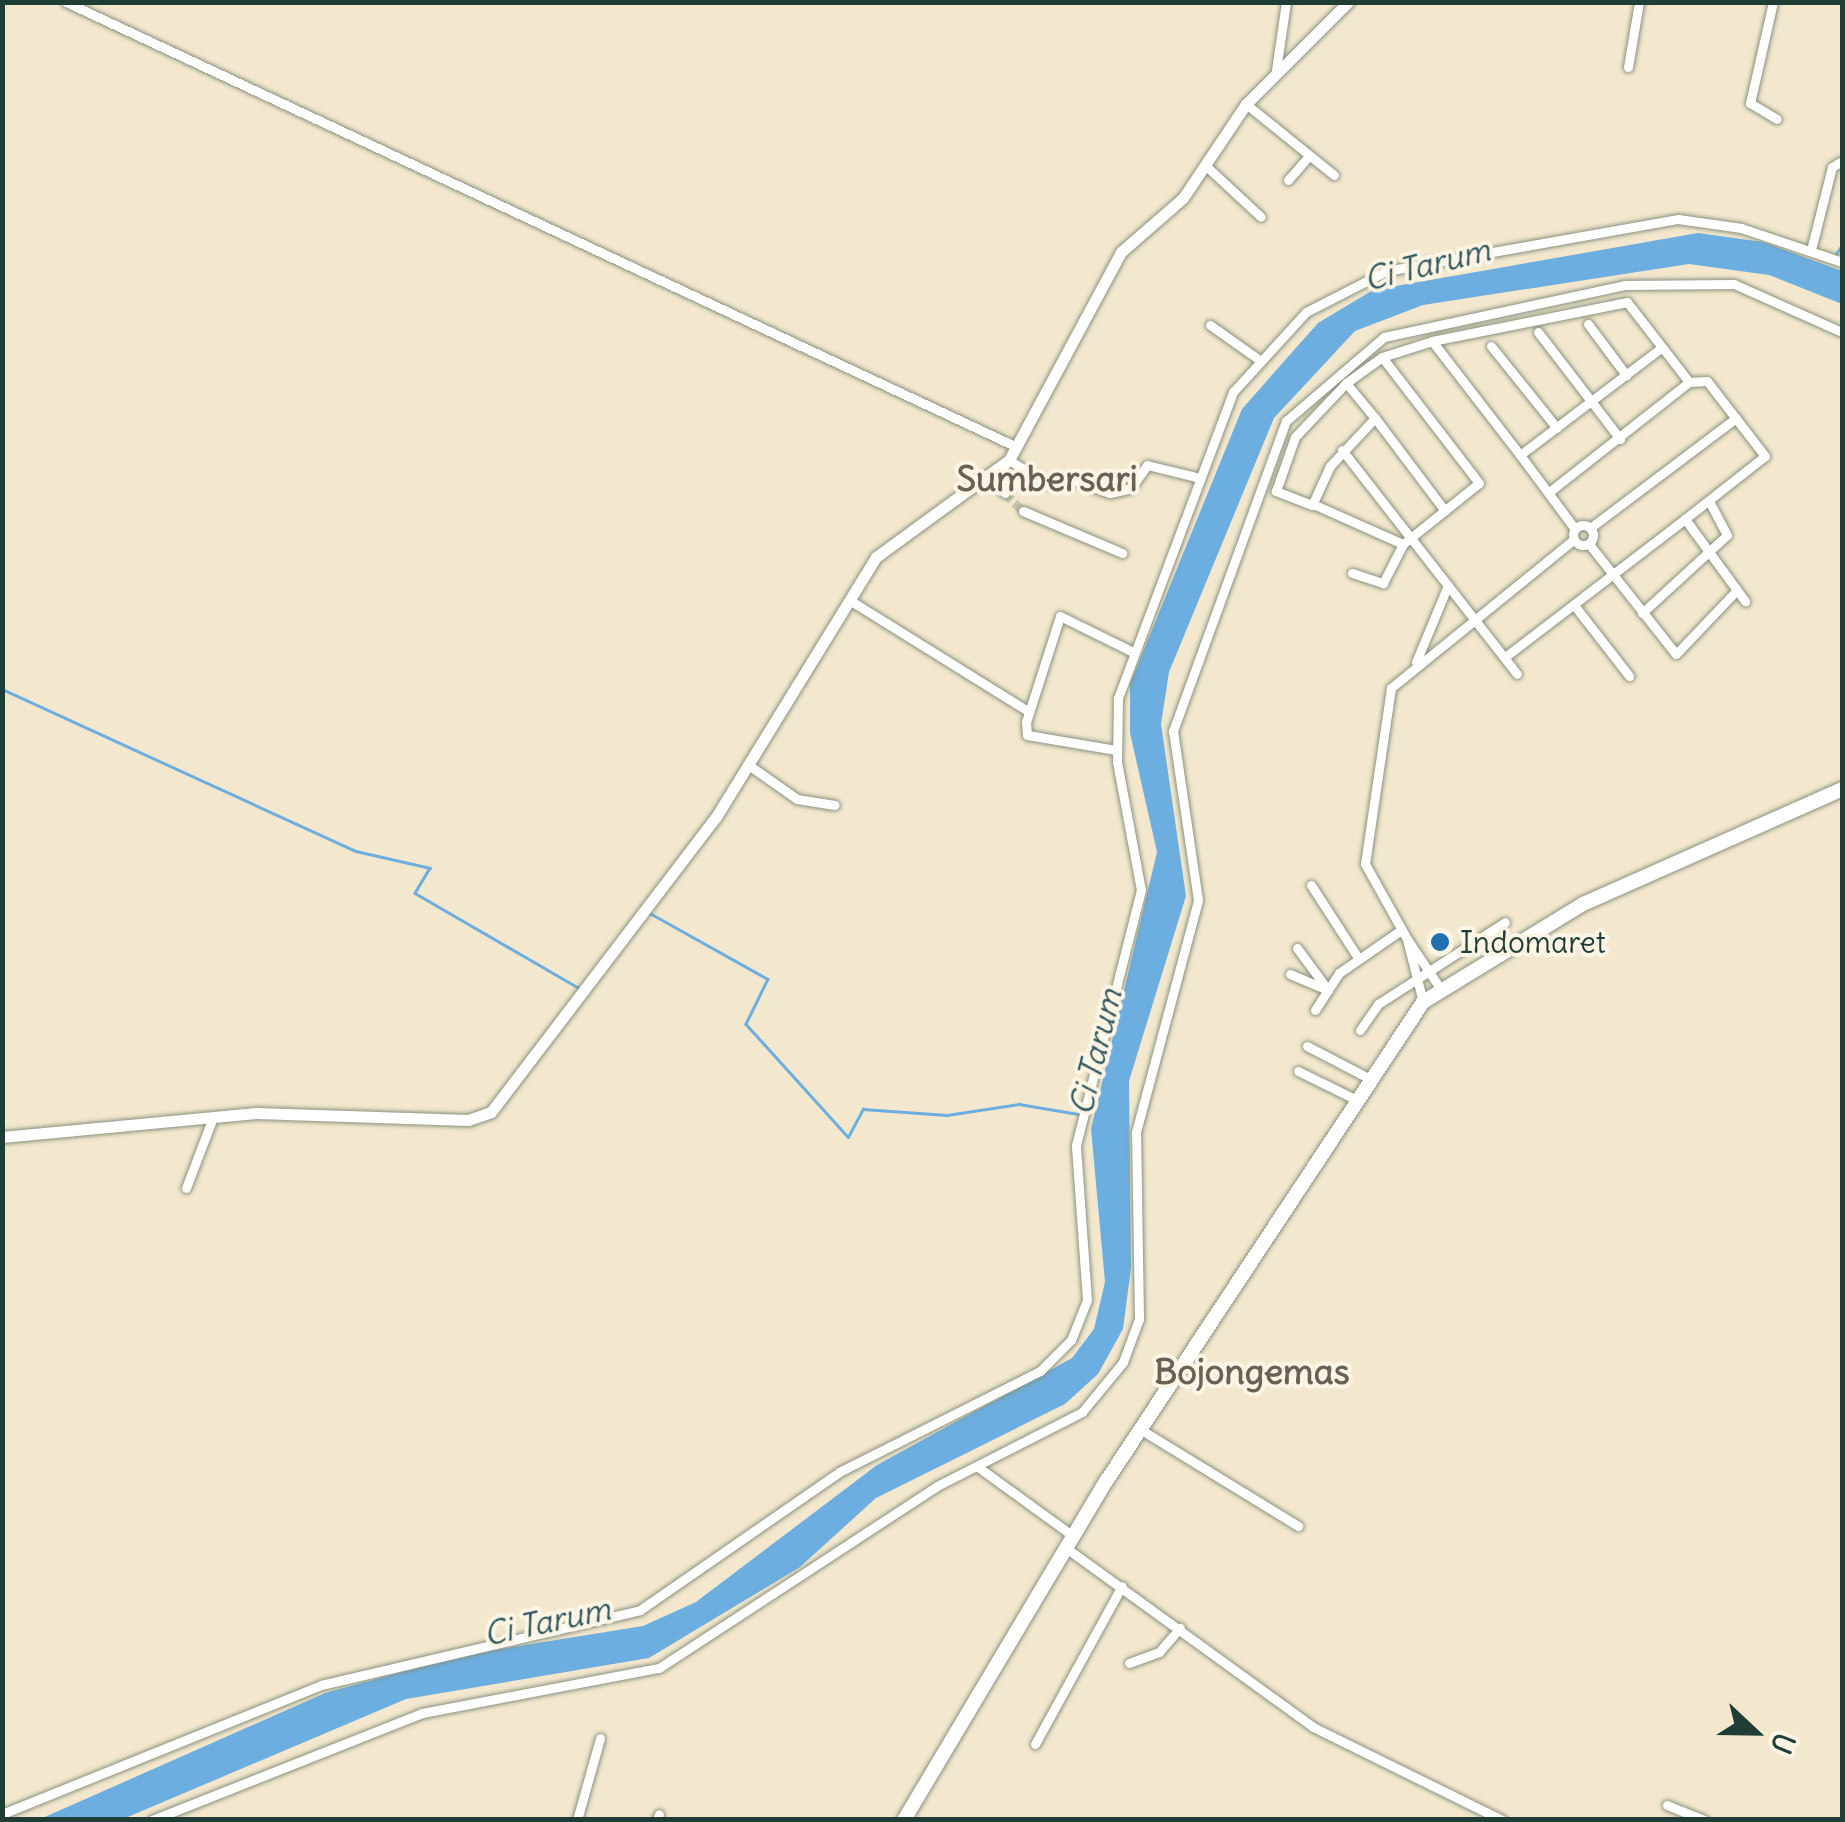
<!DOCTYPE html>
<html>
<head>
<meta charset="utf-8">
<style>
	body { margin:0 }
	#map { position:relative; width:1845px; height:1822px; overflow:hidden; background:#f3e8cd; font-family:Delius,sans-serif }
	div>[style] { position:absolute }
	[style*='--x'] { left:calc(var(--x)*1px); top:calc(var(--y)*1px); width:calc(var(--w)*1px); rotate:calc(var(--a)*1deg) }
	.water>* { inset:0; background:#6caee0 }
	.stream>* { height:2.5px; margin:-1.25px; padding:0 1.25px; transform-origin:1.25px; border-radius:1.25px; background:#6caee0 }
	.minor-tunnel>* { height:9px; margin-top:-4.5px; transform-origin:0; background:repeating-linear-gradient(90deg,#c9c6ae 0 9px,transparent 0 13.5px) }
	.roads { filter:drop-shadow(0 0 2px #899280) drop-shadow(0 0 2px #899280) }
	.minor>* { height:9px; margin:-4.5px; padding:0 4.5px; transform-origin:4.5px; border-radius:4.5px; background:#fff }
	.minor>.ring { margin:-4.5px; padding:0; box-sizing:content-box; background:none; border:9px solid #fff; border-radius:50% }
	.tertiary>* { height:11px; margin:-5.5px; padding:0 5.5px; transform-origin:5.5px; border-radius:5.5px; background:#fff }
	.primary>* { height:14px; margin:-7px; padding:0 7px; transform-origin:7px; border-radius:7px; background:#fff }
	.dots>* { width:28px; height:28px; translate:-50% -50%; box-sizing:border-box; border:5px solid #fcf5e5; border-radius:50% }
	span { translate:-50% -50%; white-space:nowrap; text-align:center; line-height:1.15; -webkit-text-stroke:8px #fcf5e5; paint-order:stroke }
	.poi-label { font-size:30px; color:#1f3d34 }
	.left { translate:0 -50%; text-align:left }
	.water-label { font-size:32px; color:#32595f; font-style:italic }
	.quarter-label { font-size:35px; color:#676254; font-weight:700 }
	.frame { position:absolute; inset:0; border:5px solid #1f3d34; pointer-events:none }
	.north { position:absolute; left:1705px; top:1682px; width:100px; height:100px; -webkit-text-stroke:8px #fcf5e5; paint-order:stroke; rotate:112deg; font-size:28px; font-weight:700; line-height:40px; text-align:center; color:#1f3d34 }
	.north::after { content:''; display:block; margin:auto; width:35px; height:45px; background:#1f3d34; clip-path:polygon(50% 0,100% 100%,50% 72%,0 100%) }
</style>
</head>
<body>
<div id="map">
	<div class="water">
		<i style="clip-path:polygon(1698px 233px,1763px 242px,1842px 271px,1842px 304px,1769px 275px,1689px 264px,1423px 305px,1355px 331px,1274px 418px,1169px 672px,1161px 724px,1186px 896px,1129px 1081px,1131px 1268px,1123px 1329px,1098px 1374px,1065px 1404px,876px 1498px,800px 1567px,649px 1658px,406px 1699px,123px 1819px,38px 1820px,325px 1693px,464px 1655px,643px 1626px,696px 1602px,877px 1465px,1072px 1358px,1094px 1329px,1105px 1282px,1091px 1129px,1157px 852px,1130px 733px,1130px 684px,1242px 409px,1318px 323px,1373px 290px)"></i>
	</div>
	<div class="stream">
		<i style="--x:1834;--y:257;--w:14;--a:-56"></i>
		<i style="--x:2;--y:689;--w:389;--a:24.6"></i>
		<i style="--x:356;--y:851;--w:76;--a:12.9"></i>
		<i style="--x:430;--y:868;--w:29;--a:121"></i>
		<i style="--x:415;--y:893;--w:190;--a:30.1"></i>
		<i style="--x:648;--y:912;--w:137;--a:29.2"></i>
		<i style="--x:768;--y:979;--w:50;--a:116.1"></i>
		<i style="--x:746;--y:1024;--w:152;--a:47.9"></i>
		<i style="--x:848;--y:1137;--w:32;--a:-62"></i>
		<i style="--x:863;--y:1109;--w:84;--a:4.1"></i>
		<i style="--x:947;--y:1115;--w:73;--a:-8.7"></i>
		<i style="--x:1019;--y:1104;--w:61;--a:9.5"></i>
	</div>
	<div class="minor-tunnel">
		<i style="--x:1005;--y:493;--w:25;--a:45"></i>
	</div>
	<div class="roads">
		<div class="minor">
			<i style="--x:66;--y:2;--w:1050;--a:25.08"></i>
			<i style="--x:1773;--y:2;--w:104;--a:102.8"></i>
			<i style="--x:1750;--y:103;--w:31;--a:31"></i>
			<i style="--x:1628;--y:67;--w:66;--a:-80.4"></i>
			<i style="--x:1276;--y:70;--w:69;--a:-81.6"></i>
			<i style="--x:1246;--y:104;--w:113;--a:38.9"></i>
			<i style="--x:1205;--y:165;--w:76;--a:42.9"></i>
			<i style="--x:1288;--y:180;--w:29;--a:-49"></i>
			<i style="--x:1812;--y:246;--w:81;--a:-75.8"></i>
			<i style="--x:1832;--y:167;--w:12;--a:-31"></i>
			<i style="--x:1588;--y:324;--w:64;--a:53.3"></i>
			<i style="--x:1210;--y:325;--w:59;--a:35.3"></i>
			<i style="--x:1538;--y:332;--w:135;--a:52.5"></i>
			<i style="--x:1432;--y:341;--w:199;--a:-11.3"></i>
			<i style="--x:1627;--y:302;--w:101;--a:52.2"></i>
			<i style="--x:1689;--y:382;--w:178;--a:141.8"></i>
			<i style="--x:1491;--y:346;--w:105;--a:51.2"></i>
			<i style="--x:1689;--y:382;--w:18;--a:-3"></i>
			<i style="--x:1707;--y:381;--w:95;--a:52.3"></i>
			<i style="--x:1765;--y:456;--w:102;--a:141.8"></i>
			<i style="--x:1685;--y:519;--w:102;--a:53.8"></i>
			<i style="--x:1346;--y:383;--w:45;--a:50.4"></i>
			<i style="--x:1375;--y:418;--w:66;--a:133.2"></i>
			<i style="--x:1330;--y:466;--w:43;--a:114.8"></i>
			<i style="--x:1312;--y:505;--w:39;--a:-159"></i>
			<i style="--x:1276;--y:491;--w:57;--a:-70.6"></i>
			<i style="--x:1295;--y:437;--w:74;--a:-46.6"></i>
			<i style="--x:1346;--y:383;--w:44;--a:-35.8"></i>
			<i style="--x:1382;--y:357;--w:52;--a:-17.7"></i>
			<i style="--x:1432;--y:341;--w:144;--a:52.3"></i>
			<i style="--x:1375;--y:418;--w:116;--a:53"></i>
			<i style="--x:1342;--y:450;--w:284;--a:52"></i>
			<i style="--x:1009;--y:460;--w:46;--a:31.6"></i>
			<i style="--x:1048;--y:484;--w:23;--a:-13"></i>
			<i style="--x:1070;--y:479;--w:42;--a:19.3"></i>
			<i style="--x:1110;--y:493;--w:22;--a:-13"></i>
			<i style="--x:1131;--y:488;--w:28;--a:-55"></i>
			<i style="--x:1147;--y:465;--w:50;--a:13.8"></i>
			<i style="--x:988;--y:476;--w:24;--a:45"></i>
			<i style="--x:1313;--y:504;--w:98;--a:24"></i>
			<i style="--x:1403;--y:544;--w:97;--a:-38.8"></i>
			<i style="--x:1479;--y:483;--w:159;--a:-127.6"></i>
			<i style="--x:1023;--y:511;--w:108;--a:23"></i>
			<i class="ring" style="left:1573px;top:525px;width:11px;height:11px"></i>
			<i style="--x:1590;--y:528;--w:183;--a:-37"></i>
			<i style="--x:1575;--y:529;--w:92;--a:-126.6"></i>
			<i style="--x:1520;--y:455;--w:177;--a:-37.2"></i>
			<i style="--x:1589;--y:544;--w:140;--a:51.7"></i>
			<i style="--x:1676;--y:654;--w:87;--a:-46.4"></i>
			<i style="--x:1352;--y:573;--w:33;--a:18"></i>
			<i style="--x:1383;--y:583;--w:44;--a:-62.9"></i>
			<i style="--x:851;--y:601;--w:208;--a:31.9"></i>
			<i style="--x:1574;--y:605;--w:90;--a:52.2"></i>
			<i style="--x:1642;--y:613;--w:115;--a:-42.5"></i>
			<i style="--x:1727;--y:535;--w:38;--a:-118"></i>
			<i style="--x:1505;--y:657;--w:227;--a:-37.5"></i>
			<i style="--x:1416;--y:662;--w:83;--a:-67.4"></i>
			<i style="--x:1116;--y:750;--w:90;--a:-170.4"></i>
			<i style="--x:1027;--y:735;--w:13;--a:-94"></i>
			<i style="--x:1026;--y:722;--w:111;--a:-72.2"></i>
			<i style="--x:1060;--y:616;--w:79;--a:26.2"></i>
			<i style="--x:750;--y:766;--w:57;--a:35.1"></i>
			<i style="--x:797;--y:799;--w:38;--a:9"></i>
			<i style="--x:1311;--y:885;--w:85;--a:57.1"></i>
			<i style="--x:1407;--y:939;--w:86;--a:-119.2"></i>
			<i style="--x:1365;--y:864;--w:178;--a:-81.6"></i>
			<i style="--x:1391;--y:688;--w:235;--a:-39.1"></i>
			<i style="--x:1297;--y:948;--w:52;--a:53.6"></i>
			<i style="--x:1290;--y:974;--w:38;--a:23"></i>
			<i style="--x:1423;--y:1002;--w:65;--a:-104.3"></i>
			<i style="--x:1407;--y:939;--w:59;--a:56"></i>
			<i style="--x:1315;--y:1010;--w:44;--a:-57"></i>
			<i style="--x:1339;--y:973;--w:75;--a:-34.7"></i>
			<i style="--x:1360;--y:1030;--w:32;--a:-55"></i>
			<i style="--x:1378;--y:1004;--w:151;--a:-32.8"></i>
			<i style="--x:1307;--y:1046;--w:73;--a:27.6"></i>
			<i style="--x:1298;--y:1071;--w:68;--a:26.2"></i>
			<i style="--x:186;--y:1188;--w:73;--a:-69.1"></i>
			<i style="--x:1143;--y:1431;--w:182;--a:31.5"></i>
			<i style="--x:978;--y:1467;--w:117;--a:36"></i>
			<i style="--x:1066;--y:1548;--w:305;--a:35.9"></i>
			<i style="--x:1313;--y:1727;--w:211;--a:26.2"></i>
			<i style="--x:1129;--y:1663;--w:32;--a:-20"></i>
			<i style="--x:1159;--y:1652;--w:32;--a:-49"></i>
			<i style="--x:1035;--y:1744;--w:180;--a:-61.2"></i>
			<i style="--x:1667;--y:1805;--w:40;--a:22"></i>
			<i style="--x:2;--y:1814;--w:344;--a:-22"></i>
			<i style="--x:321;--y:1685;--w:328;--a:-13.2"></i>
			<i style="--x:640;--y:1610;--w:242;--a:-34.7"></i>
			<i style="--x:839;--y:1472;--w:225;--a:-26.7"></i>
			<i style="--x:1040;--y:1371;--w:44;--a:-45"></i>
			<i style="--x:1071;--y:1340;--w:43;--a:-68.2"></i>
			<i style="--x:1087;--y:1300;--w:155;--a:-94.1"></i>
			<i style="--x:1076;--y:1145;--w:263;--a:-75.7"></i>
			<i style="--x:1141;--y:890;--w:130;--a:-100.6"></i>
			<i style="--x:1117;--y:762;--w:64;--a:-89.1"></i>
			<i style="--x:1118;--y:698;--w:327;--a:-69.4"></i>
			<i style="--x:1233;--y:392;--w:108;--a:-47.6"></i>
			<i style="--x:1306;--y:312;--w:90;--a:-27.1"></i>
			<i style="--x:1386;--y:271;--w:297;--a:-10.1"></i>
			<i style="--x:1678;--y:219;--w:64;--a:8.1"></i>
			<i style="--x:1741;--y:228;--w:107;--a:18.6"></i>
			<i style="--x:152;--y:1820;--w:290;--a:-21.6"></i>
			<i style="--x:422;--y:1713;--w:241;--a:-10.8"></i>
			<i style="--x:659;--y:1668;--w:332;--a:-33.2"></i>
			<i style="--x:937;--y:1486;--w:163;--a:-27"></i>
			<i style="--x:1082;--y:1412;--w:65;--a:-50.6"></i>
			<i style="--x:1123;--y:1362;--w:46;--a:-69.6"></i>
			<i style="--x:1139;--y:1319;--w:187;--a:-90.9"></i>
			<i style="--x:1136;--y:1132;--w:240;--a:-75"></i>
			<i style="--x:1198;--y:900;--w:171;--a:-98.4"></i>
			<i style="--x:1173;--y:731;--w:330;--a:-70"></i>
			<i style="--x:1286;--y:421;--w:129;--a:-40.6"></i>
			<i style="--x:1384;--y:337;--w:247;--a:-12.2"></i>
			<i style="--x:1625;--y:285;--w:109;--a:-0.5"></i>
			<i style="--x:1734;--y:284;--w:118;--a:24"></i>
			<i style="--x:577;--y:1820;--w:85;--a:-74.3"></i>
			<i style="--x:657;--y:1820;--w:6;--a:-72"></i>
		</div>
		<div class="tertiary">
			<i style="--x:2;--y:1137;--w:255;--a:-5.4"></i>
			<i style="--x:256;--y:1113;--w:212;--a:1.9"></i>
			<i style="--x:468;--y:1120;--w:24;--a:-19"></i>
			<i style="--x:491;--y:1112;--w:371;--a:-52.7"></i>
			<i style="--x:716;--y:817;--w:305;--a:-58.4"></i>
			<i style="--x:876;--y:557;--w:165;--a:-36.1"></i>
			<i style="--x:1009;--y:460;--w:236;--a:-61.7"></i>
			<i style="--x:1121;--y:252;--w:82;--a:-41.1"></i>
			<i style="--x:1183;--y:198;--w:113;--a:-56.2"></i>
			<i style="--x:1246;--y:104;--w:144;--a:-45"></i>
		</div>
		<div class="primary">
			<i style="--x:904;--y:1820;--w:396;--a:-59.2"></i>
			<i style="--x:1107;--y:1480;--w:573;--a:-56.53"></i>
			<i style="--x:1423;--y:1002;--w:188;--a:-31.5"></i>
			<i style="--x:1583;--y:904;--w:283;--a:-23.9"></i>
		</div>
	</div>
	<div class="dots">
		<i style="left:1440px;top:942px;background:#1f6fb2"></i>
	</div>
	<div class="poi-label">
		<span class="left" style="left:1460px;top:942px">Indomaret</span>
	</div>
	<div class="water-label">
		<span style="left:1427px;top:265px;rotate:-14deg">Ci Tarum</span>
		<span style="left:1096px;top:1052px;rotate:-76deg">Ci Tarum</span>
		<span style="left:547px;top:1622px;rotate:-12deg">Ci Tarum</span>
	</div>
	<div class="quarter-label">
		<span style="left:1047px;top:478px">Sumbersari</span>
		<span style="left:1252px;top:1371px">Bojongemas</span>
	</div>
	<div class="frame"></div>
	<div class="north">U</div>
</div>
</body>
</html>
